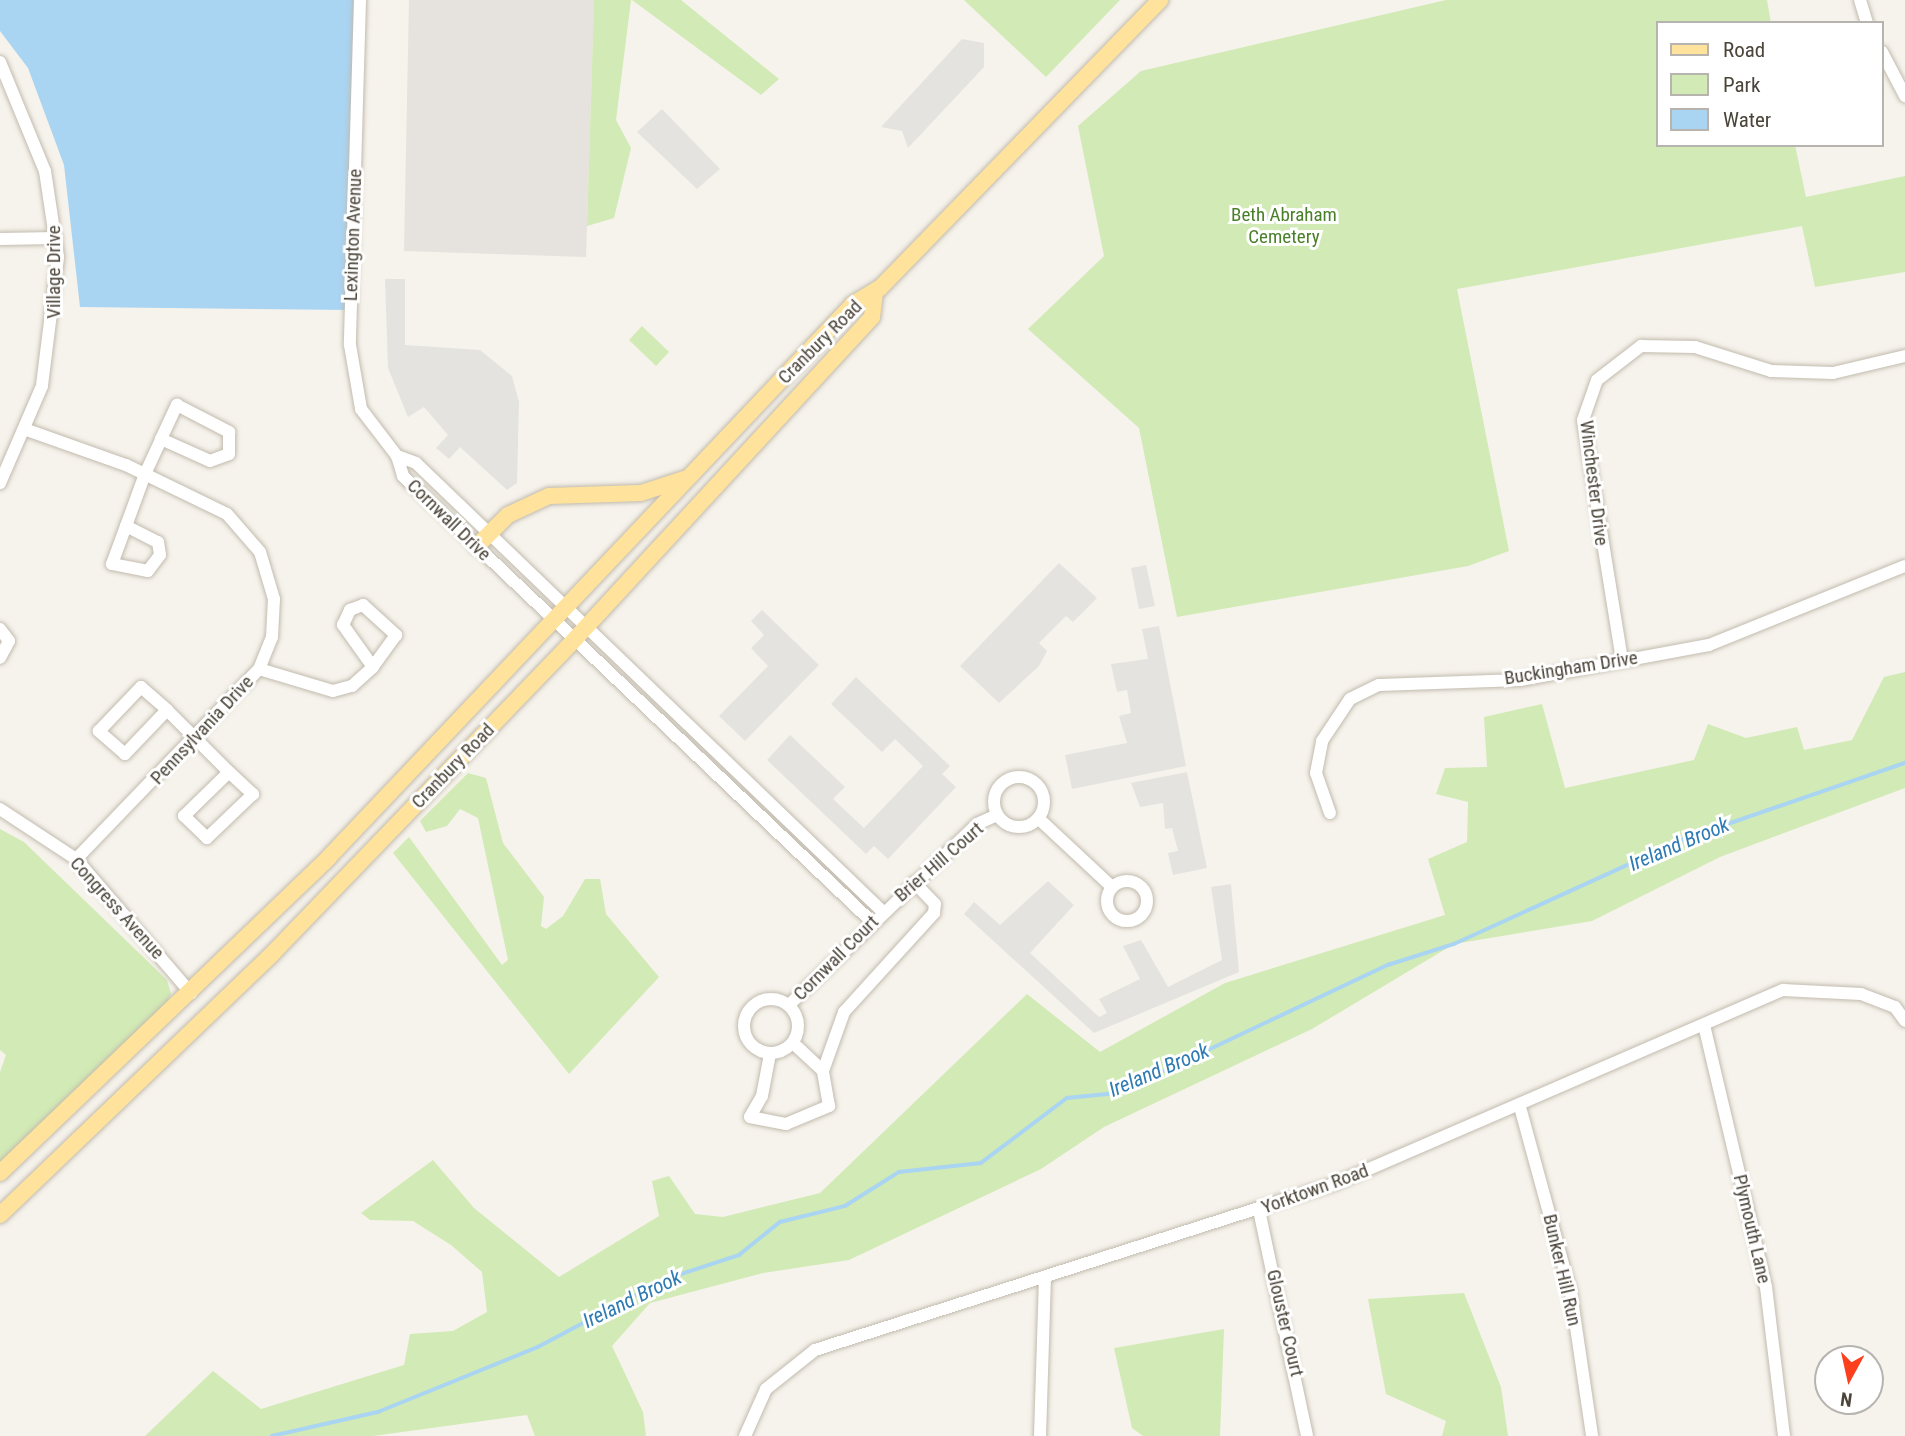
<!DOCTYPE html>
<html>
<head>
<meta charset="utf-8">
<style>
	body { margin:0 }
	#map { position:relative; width:1905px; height:1436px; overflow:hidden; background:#f6f3ec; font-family:"Roboto Condensed",sans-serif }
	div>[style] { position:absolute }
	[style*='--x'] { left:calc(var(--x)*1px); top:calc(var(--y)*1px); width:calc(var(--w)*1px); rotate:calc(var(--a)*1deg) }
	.industrial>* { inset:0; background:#e6e2dd }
	.green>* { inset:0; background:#d2eab5 }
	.parking>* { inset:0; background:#e5e3e0 }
	.water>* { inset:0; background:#a9d4f2 }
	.stream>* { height:3.5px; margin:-1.75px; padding:0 1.75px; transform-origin:1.75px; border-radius:1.75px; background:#a9d4f2 }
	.roads { filter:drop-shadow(0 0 2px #c2bbae) drop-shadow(0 0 2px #c2bbae) }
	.minor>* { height:12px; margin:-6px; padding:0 6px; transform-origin:6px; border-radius:6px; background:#fff }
	.minor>.ring { margin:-6px; padding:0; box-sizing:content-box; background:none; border:12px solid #fff; border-radius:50% }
	.major>* { height:16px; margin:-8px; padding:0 8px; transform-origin:8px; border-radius:8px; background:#ffe39c }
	span { translate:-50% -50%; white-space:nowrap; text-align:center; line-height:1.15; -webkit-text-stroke:6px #fff; paint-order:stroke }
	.park-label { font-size:19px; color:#4a7f2a }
	.street-label { font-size:19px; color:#4b4439 }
	.water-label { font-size:21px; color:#2e7ab2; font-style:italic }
	.legend { position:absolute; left:1656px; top:21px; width:228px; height:126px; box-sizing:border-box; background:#fff; border:2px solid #b7b4b0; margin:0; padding:9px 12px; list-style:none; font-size:21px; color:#4b4439 }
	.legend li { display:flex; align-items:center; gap:14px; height:35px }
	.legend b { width:35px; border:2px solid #b7b4b0 }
	.north { position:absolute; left:1814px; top:1345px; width:70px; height:70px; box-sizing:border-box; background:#fff; border:2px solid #b7b4b0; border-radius:50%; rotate:188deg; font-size:19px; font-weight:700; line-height:28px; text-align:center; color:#4b4439 }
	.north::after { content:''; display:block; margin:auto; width:24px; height:32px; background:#fc3f1d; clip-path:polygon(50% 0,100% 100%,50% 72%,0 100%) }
</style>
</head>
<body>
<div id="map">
	<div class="industrial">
		<i style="clip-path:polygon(409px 0,594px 0,586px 257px,404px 251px)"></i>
	</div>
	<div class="green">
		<i style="clip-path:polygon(594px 0,631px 0,616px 120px,631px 148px,614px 218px,587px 226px)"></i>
		<i style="clip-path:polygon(632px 0,681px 0,779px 79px,761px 95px)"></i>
		<i style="clip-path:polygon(964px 0,1120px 0,1046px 77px)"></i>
		<i style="clip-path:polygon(1446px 0,1767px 0,1771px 23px,1658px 23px,1658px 145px,1795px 145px,1806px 197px,1905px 176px,1905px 272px,1815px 287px,1802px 226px,1457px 289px,1509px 551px,1468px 566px,1177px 617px,1139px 428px,1028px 329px,1104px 256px,1078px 126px,1141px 71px)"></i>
		<i style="clip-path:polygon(642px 326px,669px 352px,656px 366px,629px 340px)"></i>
		<i style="clip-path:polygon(1905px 672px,1905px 788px,1720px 857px,1592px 921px,1454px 944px,1312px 1029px,1104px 1127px,1041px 1169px,849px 1260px,763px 1273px,650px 1303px,612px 1346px,643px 1412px,646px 1436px,535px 1436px,527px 1415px,373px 1436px,145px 1436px,213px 1371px,261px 1409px,404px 1365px,410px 1334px,453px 1331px,487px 1312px,482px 1272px,451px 1245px,413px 1221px,370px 1220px,361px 1213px,433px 1160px,474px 1208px,559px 1277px,659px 1216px,652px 1181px,669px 1176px,695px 1214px,723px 1217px,820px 1193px,1027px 994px,1100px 1052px,1225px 983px,1445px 915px,1428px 859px,1467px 842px,1468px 802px,1436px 794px,1445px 768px,1487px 767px,1484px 717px,1542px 704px,1565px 788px,1694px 760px,1708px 724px,1746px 738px,1797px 727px,1804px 750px,1852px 740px,1884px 677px)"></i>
		<i style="clip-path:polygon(468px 773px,486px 778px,503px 843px,544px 897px,541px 926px,546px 929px,563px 916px,585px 879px,600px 879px,606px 914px,659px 977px,569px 1074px,393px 853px,409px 837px,502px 965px,508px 960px,478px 818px,460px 809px,447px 826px,426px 832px,420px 821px)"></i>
		<i style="clip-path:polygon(0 829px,24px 842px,167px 980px,171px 994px,165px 1008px,0 1163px,0 1072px,6px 1055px,0 1050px)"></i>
		<i style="clip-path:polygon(1464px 1293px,1501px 1387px,1508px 1436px,1442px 1436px,1446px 1421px,1386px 1394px,1368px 1299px)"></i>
		<i style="clip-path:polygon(1224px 1329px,1220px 1436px,1143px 1436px,1132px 1428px,1114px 1348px)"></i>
	</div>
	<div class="parking">
		<i style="clip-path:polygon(962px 39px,984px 43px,984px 67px,908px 148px,902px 131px,881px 127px)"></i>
		<i style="clip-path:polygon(662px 109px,720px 169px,697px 189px,637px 132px)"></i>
		<i style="clip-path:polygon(385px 279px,405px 279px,405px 345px,480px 350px,512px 376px,519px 402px,517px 483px,507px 490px,460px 447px,449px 459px,436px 448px,448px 435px,424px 407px,408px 417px,388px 368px)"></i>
		<i style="clip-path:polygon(1059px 563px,1097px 598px,1073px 622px,1066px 616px,1039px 643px,1047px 651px,1039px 666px,999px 703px,960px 666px)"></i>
		<i style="clip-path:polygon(1146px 565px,1155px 606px,1139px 609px,1131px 568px)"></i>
		<i style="clip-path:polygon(762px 610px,819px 665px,745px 741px,719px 716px,768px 666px,751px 648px,764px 635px,751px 621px)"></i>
		<i style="clip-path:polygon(1159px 626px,1186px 766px,1072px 789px,1065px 755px,1127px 743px,1119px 716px,1131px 713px,1127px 690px,1117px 692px,1111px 664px,1148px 659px,1142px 629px)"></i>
		<i style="clip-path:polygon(856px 677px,950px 766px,942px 774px,956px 787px,888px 859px,874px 846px,866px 854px,767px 760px,790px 735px,845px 787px,833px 799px,864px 828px,923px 766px,895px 739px,882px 752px,831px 704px)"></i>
		<i style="clip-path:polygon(1187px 772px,1207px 868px,1173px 875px,1168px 853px,1178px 851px,1172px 828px,1165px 829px,1163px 803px,1140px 807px,1131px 783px)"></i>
		<i style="clip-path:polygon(1048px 881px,1074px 905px,1030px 953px,1099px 1017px,1107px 1013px,1099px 999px,1140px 979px,1123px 946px,1141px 940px,1168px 987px,1222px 960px,1211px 887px,1231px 884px,1239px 972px,1094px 1033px,964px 914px,974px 902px,1000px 925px)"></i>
	</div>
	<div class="water">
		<i style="clip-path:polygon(0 0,360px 0,351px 310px,80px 307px,64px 165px,28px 68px,0 31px)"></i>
	</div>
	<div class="stream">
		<i style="--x:272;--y:1436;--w:109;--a:-12.8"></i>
		<i style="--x:378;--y:1412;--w:173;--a:-22.1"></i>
		<i style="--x:538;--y:1347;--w:145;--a:-28"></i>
		<i style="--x:666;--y:1279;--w:77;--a:-18.2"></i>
		<i style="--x:739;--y:1255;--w:53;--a:-38.8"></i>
		<i style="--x:780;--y:1222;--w:67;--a:-13.8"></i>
		<i style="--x:845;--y:1206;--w:64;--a:-32.2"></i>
		<i style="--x:899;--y:1172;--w:82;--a:-6.3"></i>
		<i style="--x:981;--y:1163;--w:108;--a:-37.1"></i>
		<i style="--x:1067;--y:1098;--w:50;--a:-5.7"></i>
		<i style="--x:1117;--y:1093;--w:300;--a:-25.3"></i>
		<i style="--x:1388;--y:965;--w:69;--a:-17.7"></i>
		<i style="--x:1454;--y:944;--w:253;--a:-24.5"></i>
		<i style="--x:1684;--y:839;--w:234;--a:-19"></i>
	</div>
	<div class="roads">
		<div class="minor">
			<i style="--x:360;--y:0;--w:345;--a:91.7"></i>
			<i style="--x:350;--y:345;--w:65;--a:80.2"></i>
			<i style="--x:361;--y:409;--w:59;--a:52.5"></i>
			<i style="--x:397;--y:456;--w:21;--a:73"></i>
			<i style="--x:403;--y:476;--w:647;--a:43.56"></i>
			<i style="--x:1860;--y:0;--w:24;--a:73"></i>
			<i style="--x:1882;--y:52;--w:50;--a:62.4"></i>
			<i style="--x:0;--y:62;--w:118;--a:67.6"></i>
			<i style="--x:45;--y:171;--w:87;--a:81.4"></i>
			<i style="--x:58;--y:257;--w:130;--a:97.1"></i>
			<i style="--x:42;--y:386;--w:106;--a:113.4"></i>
			<i style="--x:0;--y:239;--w:56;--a:-1"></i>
			<i style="--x:177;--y:405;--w:59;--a:27.4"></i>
			<i style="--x:229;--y:432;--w:22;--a:90"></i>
			<i style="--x:229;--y:454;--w:20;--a:160"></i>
			<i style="--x:210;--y:461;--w:54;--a:-155.8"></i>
			<i style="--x:161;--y:439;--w:38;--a:-65"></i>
			<i style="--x:27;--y:430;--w:105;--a:19.5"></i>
			<i style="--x:126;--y:465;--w:112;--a:25.9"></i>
			<i style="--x:227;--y:514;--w:50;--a:49"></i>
			<i style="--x:260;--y:552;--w:49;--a:73.4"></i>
			<i style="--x:274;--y:599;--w:38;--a:93"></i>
			<i style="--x:272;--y:637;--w:35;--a:112"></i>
			<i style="--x:259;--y:669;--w:264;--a:133.9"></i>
			<i style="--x:397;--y:456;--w:20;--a:20"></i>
			<i style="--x:416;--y:463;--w:648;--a:43.87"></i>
			<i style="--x:126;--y:526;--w:36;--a:27"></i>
			<i style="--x:158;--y:542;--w:13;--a:81"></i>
			<i style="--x:160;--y:555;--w:20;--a:127"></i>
			<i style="--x:148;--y:571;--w:37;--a:-169"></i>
			<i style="--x:112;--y:564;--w:40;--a:-69.8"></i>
			<i style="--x:126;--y:526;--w:55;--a:-69.9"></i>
			<i style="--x:145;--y:474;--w:38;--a:-65"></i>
			<i style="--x:363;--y:605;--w:45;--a:42.3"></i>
			<i style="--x:396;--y:635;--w:39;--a:126"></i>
			<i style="--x:373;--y:667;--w:52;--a:-125.5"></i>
			<i style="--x:343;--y:625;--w:17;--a:-65"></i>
			<i style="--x:350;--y:610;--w:14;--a:-21"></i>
			<i style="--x:0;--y:629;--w:15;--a:53"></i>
			<i style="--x:9;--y:641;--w:19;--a:118"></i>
			<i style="--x:1622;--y:660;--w:243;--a:-99.2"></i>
			<i style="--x:1583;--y:420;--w:42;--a:-70.7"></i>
			<i style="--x:1597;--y:380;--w:56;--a:-37.7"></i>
			<i style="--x:1641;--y:346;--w:54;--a:1.1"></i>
			<i style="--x:1695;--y:347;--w:80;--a:17.5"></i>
			<i style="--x:1771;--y:371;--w:62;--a:1.8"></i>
			<i style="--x:1833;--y:373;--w:74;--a:-13.3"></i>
			<i style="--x:259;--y:669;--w:77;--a:16.6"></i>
			<i style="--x:333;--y:691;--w:20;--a:-15"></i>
			<i style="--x:352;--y:686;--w:28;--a:-42"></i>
			<i style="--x:167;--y:710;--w:61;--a:133.7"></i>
			<i style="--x:125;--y:754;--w:35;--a:-139"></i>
			<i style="--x:99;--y:731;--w:61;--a:-46.3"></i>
			<i style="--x:141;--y:687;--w:35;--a:41"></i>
			<i style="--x:167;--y:710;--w:88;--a:45"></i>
			<i style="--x:229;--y:772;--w:33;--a:43"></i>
			<i style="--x:253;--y:794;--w:64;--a:136.3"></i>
			<i style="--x:207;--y:838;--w:32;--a:-136"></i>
			<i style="--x:184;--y:816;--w:63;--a:-44.4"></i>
			<i class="ring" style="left:994px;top:777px;width:38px;height:38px"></i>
			<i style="--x:0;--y:809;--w:91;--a:33.3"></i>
			<i style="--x:76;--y:859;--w:177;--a:49.4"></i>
			<i style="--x:1330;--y:813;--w:42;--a:-109.3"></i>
			<i style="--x:1316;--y:773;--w:33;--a:-79"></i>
			<i style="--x:1322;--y:741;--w:50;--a:-56.3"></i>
			<i style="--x:1350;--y:699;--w:32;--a:-26"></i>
			<i style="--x:1379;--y:685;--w:141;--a:-2"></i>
			<i style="--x:1520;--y:680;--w:192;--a:-10.5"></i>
			<i style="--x:1709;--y:645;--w:211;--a:-22"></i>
			<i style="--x:1038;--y:818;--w:101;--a:43"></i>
			<i class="ring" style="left:1107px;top:881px;width:28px;height:28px"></i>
			<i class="ring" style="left:744px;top:999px;width:42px;height:42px"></i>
			<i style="--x:789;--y:1005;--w:261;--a:-43.9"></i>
			<i style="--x:977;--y:824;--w:22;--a:-24"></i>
			<i style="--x:1704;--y:1025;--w:269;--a:76.7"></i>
			<i style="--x:1766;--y:1287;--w:150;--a:83.1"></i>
			<i style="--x:793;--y:1043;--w:41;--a:43"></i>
			<i style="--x:770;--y:1054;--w:43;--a:100.8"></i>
			<i style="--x:762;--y:1096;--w:24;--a:120"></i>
			<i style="--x:750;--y:1117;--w:37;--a:11"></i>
			<i style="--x:786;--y:1124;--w:47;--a:-22.7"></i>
			<i style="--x:829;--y:1106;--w:36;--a:-100"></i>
			<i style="--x:823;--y:1071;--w:63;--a:-70.4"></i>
			<i style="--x:844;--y:1012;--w:134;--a:-47.7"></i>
			<i style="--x:934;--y:913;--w:9;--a:-84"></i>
			<i style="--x:935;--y:904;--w:30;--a:-134"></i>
			<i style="--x:1520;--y:1107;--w:193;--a:74.7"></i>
			<i style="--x:1571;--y:1293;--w:145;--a:81.6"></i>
			<i style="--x:1259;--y:1210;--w:231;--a:78"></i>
			<i style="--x:745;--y:1436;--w:51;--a:-65.9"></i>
			<i style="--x:766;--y:1389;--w:63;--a:-38.5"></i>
			<i style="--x:815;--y:1350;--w:545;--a:-17.74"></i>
			<i style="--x:1334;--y:1184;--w:489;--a:-23.4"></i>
			<i style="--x:1783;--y:990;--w:78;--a:2.9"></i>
			<i style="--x:1861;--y:994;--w:36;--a:21"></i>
			<i style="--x:1895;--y:1007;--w:17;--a:54"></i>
			<i style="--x:1040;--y:1436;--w:157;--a:-88.2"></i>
		</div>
		<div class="major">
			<i style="--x:477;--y:546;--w:44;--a:-45"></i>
			<i style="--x:508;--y:515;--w:45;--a:-24.9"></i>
			<i style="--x:549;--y:496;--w:92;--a:-1.9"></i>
			<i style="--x:641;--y:493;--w:45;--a:-18"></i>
			<i style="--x:0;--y:1173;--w:456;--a:-43.8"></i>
			<i style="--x:329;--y:857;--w:762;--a:-46.54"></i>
			<i style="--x:853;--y:304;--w:31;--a:-31"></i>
			<i style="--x:880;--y:288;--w:402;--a:-45.8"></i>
			<i style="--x:0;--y:1215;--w:378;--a:-43.8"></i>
			<i style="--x:273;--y:953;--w:436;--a:-46.1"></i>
			<i style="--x:575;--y:639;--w:438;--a:-47.3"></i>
			<i style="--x:872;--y:317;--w:25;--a:-83"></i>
		</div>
	</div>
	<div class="park-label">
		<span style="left:1284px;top:226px">Beth Abraham<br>Cemetery</span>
	</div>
	<div class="street-label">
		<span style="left:353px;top:235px;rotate:-88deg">Lexington Avenue</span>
		<span style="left:54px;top:272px;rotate:-90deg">Village Drive</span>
		<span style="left:820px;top:342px;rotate:-45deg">Cranbury Road</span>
		<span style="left:1594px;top:483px;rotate:83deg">Winchester Drive</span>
		<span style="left:449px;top:520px;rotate:44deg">Cornwall Drive</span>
		<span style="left:1571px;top:668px;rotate:-9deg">Buckingham Drive</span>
		<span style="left:202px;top:730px;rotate:-47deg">Pennsylvania Drive</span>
		<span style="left:453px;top:766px;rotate:-46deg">Cranbury Road</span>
		<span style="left:939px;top:862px;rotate:-41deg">Brier Hill Court</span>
		<span style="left:117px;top:908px;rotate:48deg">Congress Avenue</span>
		<span style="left:836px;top:958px;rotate:-45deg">Cornwall Court</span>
		<span style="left:1315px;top:1189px;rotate:-20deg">Yorktown Road</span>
		<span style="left:1752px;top:1229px;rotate:77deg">Plymouth Lane</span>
		<span style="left:1562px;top:1270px;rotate:77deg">Bunker Hill Run</span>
		<span style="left:1285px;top:1323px;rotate:77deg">Glouster Court</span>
	</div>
	<div class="water-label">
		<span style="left:1679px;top:844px;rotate:-23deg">Ireland Brook</span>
		<span style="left:1159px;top:1070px;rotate:-23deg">Ireland Brook</span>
		<span style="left:632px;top:1299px;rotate:-26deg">Ireland Brook</span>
	</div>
	<ul class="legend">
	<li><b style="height:9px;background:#ffe39c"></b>Road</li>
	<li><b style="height:19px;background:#d2eab5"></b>Park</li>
	<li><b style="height:19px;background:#a9d4f2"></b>Water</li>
	</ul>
	<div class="north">N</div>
</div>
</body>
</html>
